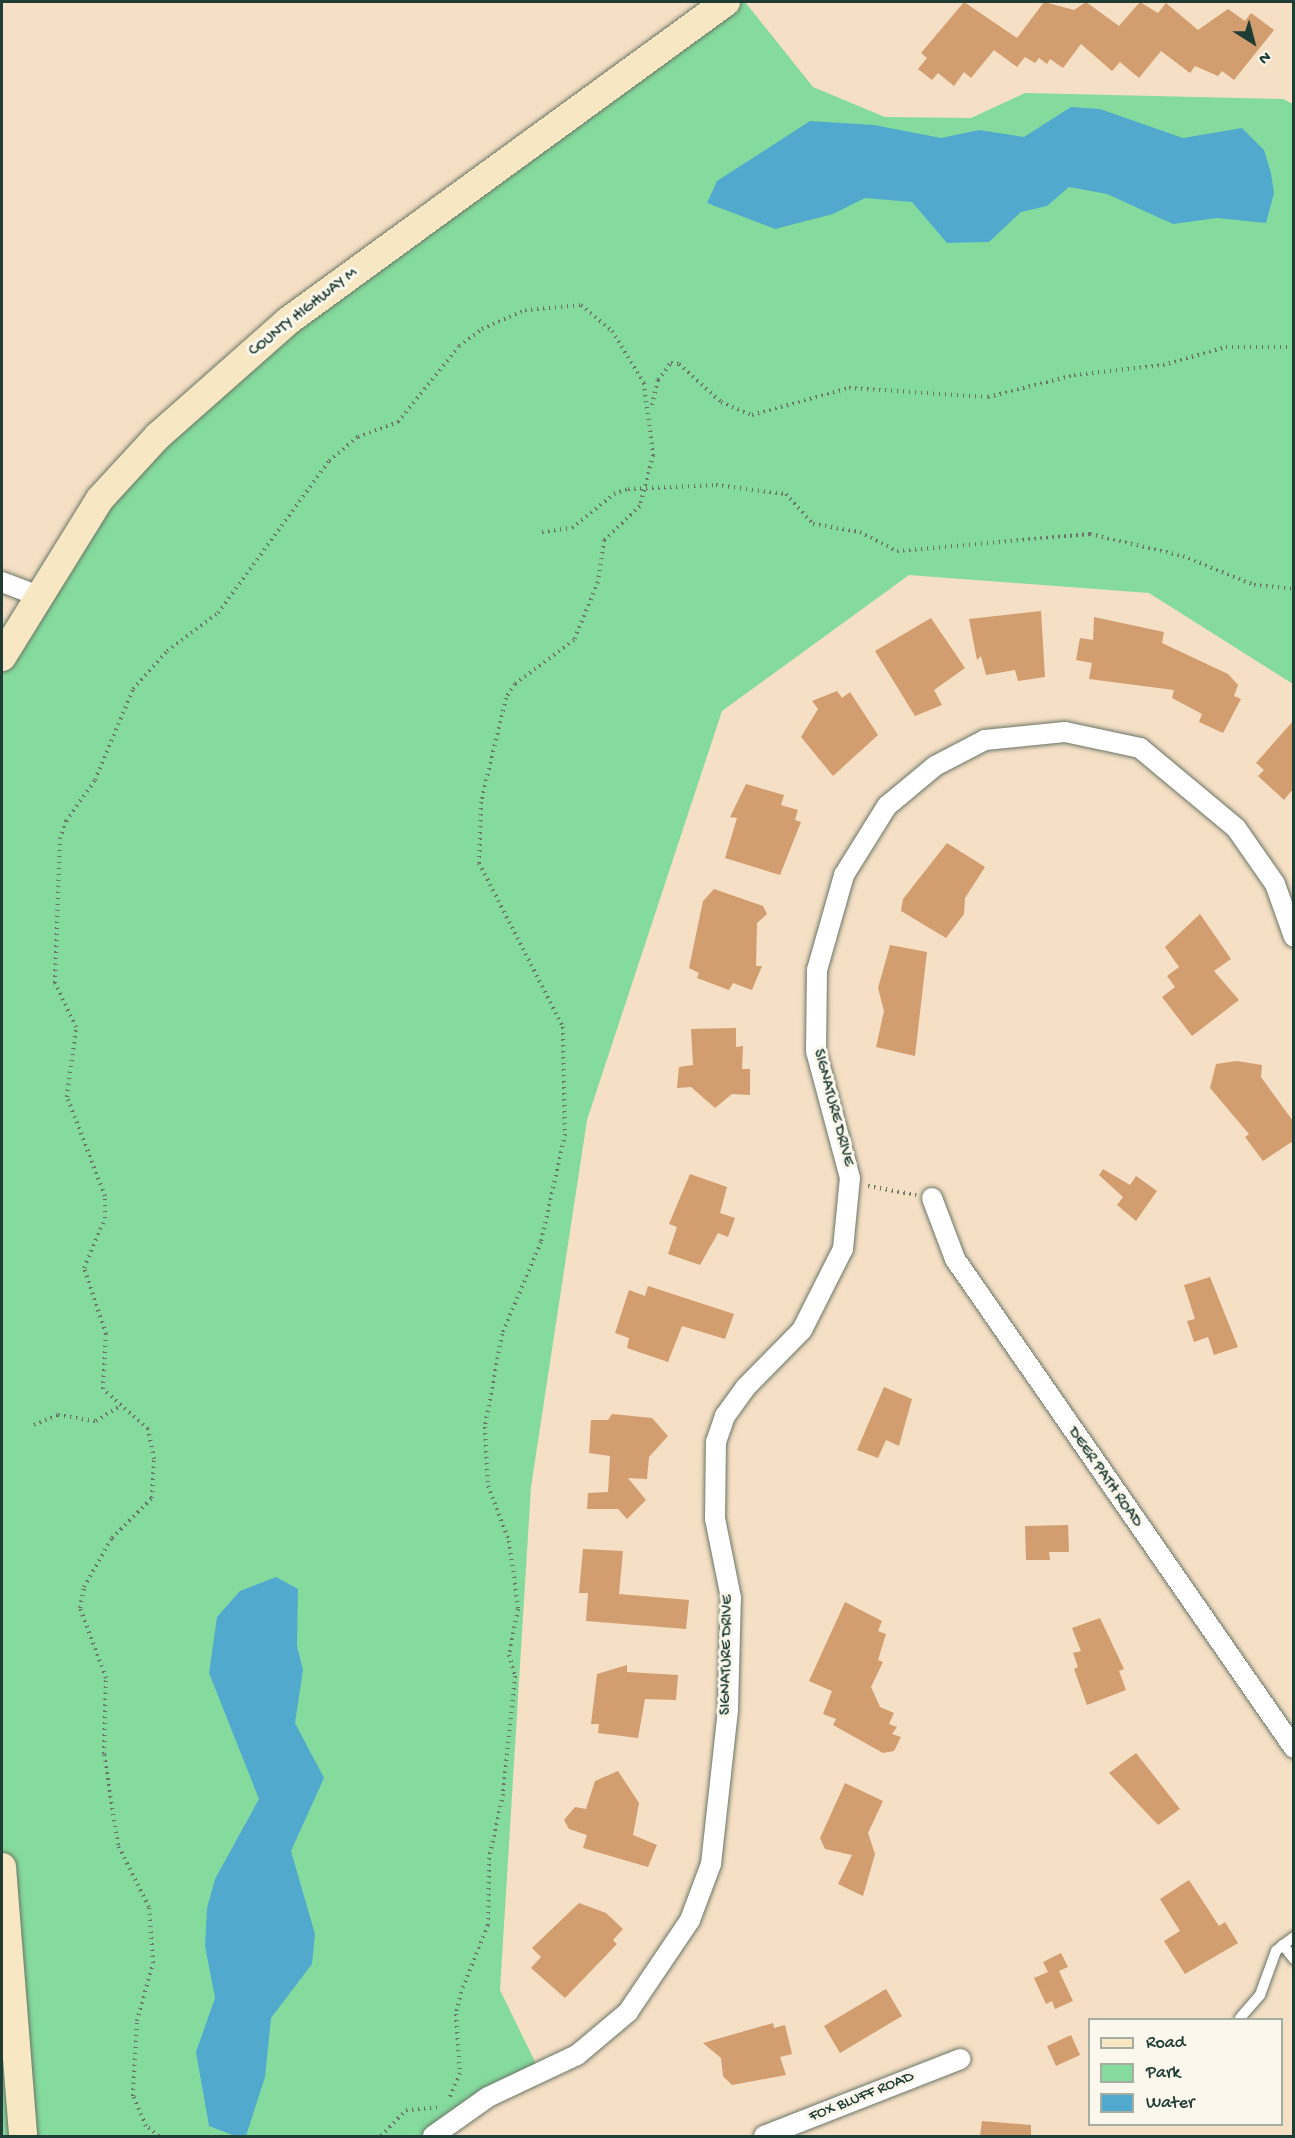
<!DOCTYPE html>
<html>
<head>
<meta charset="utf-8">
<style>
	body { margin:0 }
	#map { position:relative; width:1295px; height:2138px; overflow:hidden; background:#f5dfc5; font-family:"Gochi Hand",sans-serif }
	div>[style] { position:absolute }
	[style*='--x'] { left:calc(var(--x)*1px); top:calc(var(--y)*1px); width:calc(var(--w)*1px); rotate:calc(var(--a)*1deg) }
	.green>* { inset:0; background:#85db9e }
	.water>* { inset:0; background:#51aace }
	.building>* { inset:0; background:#d29e6f }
	.path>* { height:4px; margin-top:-2px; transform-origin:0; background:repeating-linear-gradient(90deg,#6a7667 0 1.5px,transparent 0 6px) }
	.roads { filter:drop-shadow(0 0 2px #6a7667) drop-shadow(0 0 2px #6a7667) }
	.lane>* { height:10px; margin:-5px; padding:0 5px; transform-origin:5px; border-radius:5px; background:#fff }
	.street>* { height:20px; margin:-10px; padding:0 10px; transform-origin:10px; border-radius:10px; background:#fff }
	.secondary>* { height:28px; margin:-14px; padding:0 14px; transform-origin:14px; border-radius:14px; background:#f7e8c3 }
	span { translate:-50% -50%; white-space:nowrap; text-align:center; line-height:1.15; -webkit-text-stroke:6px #fbf7ec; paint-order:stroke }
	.street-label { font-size:16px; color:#1f3d34 }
	.frame { position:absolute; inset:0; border:3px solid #1f3d34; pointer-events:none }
	.legend { position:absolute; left:1088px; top:2018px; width:195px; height:108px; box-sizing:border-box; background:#fbf7ec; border:2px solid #a3ada2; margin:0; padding:8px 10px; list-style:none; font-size:18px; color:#1f3d34 }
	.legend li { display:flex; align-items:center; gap:12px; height:30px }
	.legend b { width:30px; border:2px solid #a3ada2 }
	.north { position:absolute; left:1223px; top:12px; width:60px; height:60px; -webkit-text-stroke:4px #fbf7ec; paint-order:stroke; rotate:144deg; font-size:16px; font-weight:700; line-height:24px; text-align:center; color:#1f3d34 }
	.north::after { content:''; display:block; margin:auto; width:21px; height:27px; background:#1f3d34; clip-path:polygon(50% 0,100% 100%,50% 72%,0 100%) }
</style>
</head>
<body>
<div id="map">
	<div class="green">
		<i style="clip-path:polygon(729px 2px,745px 2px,813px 87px,885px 117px,971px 118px,1025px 93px,1283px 99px,1293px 104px,1293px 684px,1149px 593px,909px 575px,722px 711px,587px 1120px,531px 1487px,500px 1990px,541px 2074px,433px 2136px,2px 2136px,2px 657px,158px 436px)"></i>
	</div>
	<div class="water">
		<i style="clip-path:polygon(1071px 107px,1100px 109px,1183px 138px,1242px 128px,1264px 150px,1271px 173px,1274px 193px,1266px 223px,1217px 218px,1173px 224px,1107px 194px,1069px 187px,1047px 206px,1021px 212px,989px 242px,947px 243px,912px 202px,865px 198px,833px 214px,775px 229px,707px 203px,717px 181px,810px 121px,874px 125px,941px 138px,979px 130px,1024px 137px)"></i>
		<i style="clip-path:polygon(276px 1577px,298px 1589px,297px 1646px,303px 1670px,295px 1723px,324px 1778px,291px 1851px,315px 1934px,312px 1964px,271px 2018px,265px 2077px,246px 2136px,235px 2136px,209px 2126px,196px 2052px,215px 1998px,205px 1946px,207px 1908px,215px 1879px,259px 1799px,209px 1673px,217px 1617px,240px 1591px)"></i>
	</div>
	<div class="building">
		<i style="clip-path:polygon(964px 2px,1017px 38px,1044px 2px,1074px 10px,1086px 2px,1119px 26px,1140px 2px,1158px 13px,1166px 3px,1198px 30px,1228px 9px,1245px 21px,1251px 13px,1274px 30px,1234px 80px,1222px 71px,1218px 76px,1195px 66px,1190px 73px,1161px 51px,1139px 78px,1120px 62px,1112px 71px,1081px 44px,1063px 68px,1050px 59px,1047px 64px,1039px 58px,1035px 63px,1025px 57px,1017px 67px,994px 50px,971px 78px,964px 72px,954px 86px,938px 73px,932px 80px,918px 69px,927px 58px,921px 53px)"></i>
		<i style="clip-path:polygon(1041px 611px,1045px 677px,1018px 681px,1015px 670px,986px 675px,981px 656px,977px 660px,969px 619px)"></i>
		<i style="clip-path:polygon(1094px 617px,1164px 632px,1162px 643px,1228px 674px,1238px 685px,1234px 696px,1241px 699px,1223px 733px,1199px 722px,1202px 714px,1172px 698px,1174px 690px,1089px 679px,1092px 663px,1076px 660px,1080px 638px,1093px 640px)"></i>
		<i style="clip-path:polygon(931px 618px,965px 668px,934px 690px,942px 705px,915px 716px,875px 651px)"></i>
		<i style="clip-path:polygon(837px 691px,842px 698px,850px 692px,878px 735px,833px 776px,801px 737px,818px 709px,812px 701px)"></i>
		<i style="clip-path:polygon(1293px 721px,1293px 789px,1284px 800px,1258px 776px,1264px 770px,1256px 763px)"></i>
		<i style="clip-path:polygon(746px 784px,784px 795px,781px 805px,798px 810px,795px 820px,801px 822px,780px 875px,725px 858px,737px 818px,730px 817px)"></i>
		<i style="clip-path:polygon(947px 843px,985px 867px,965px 898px,964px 914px,946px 938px,901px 911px,903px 899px)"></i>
		<i style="clip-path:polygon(714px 889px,763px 906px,767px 914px,757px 923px,756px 966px,762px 966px,752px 990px,733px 983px,729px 990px,697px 978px,699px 973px,689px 968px,703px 901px)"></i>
		<i style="clip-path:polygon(1200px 914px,1231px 959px,1214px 971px,1239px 1000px,1192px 1036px,1162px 997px,1175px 987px,1167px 976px,1179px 967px,1165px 947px)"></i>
		<i style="clip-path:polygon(890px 945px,927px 952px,915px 1056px,876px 1047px,884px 1011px,878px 988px)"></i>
		<i style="clip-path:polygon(736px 1028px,736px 1047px,743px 1046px,742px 1069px,750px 1069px,750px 1095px,732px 1094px,715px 1108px,691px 1087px,677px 1088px,679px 1067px,693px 1065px,691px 1029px)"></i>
		<i style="clip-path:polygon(1237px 1061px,1262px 1065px,1261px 1077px,1293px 1121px,1293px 1141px,1263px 1161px,1245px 1137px,1249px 1134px,1210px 1088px,1216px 1064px)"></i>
		<i style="clip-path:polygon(1103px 1169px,1130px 1185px,1136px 1176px,1157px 1191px,1136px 1221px,1117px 1205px,1123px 1197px,1099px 1175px)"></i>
		<i style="clip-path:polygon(690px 1174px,727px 1187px,720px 1213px,735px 1218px,728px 1237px,718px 1233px,700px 1265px,668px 1254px,677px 1227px,669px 1224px)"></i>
		<i style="clip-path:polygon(1210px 1277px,1238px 1347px,1214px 1355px,1208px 1337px,1194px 1342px,1187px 1321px,1195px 1319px,1184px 1285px)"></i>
		<i style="clip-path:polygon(648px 1286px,734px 1314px,725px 1339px,682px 1326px,668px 1362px,627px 1348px,629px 1338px,615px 1333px,629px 1290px,645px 1296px)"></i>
		<i style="clip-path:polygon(884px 1387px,912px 1399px,899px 1446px,886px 1440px,878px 1458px,857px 1450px)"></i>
		<i style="clip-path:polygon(612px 1414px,652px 1418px,668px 1436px,649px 1457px,647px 1479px,628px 1478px,646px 1500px,627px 1519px,618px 1509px,587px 1509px,588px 1493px,608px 1492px,610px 1456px,589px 1453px,591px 1420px,608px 1420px)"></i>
		<i style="clip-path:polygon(1068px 1525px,1069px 1552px,1049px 1552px,1050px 1560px,1026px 1560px,1025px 1526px)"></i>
		<i style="clip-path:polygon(583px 1549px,623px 1551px,619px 1594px,689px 1600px,686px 1629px,586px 1621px,588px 1593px,579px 1593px)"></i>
		<i style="clip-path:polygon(845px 1602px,882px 1621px,878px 1631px,886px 1634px,878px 1660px,883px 1662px,871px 1687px,880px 1707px,894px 1713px,889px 1724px,897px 1727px,892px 1734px,901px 1737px,894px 1751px,883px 1753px,833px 1725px,836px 1719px,823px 1714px,832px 1691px,809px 1681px)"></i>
		<i style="clip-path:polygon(1100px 1618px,1124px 1669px,1119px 1671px,1126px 1690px,1087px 1705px,1074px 1669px,1078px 1667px,1073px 1653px,1081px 1651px,1072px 1628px)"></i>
		<i style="clip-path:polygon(627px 1665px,627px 1672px,678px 1675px,676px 1700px,645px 1699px,638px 1738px,598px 1733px,599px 1724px,591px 1724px,597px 1674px)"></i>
		<i style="clip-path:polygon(1136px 1753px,1180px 1809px,1158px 1825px,1109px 1773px)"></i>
		<i style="clip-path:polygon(618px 1771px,639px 1803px,633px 1835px,657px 1845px,648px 1867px,583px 1848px,587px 1835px,569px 1829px,564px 1820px,575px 1807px,586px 1809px,595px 1781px)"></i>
		<i style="clip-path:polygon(845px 1783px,883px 1801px,868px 1833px,875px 1854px,863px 1896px,838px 1884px,852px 1855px,825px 1849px,820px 1838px)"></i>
		<i style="clip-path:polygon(1189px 1880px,1219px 1926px,1225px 1922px,1238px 1943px,1185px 1974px,1164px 1941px,1180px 1931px,1160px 1899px)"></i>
		<i style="clip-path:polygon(579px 1903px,606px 1913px,623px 1929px,613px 1940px,617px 1944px,565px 1998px,531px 1968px,541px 1957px,532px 1948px)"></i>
		<i style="clip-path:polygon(1061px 1953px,1068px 1967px,1059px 1971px,1073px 2001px,1055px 2009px,1052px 2001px,1046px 2004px,1034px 1978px,1048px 1972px,1043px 1962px)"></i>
		<i style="clip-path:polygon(886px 1989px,902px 2016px,840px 2053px,824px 2026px)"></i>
		<i style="clip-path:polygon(773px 2023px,774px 2028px,785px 2025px,792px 2054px,780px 2057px,786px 2075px,732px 2085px,723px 2076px,721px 2058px,703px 2043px)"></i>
		<i style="clip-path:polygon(1071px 2035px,1080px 2055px,1056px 2066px,1047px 2046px)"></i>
		<i style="clip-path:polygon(982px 2121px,1031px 2125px,1031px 2136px,980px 2136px)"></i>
	</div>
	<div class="path">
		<i style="--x:652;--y:405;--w:26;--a:-77"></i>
		<i style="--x:658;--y:380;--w:21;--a:-53"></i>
		<i style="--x:671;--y:363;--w:8;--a:7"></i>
		<i style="--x:679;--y:364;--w:57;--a:42.1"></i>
		<i style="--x:721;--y:402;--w:34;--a:23"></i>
		<i style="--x:752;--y:415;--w:101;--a:-15.6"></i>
		<i style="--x:849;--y:388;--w:139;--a:3.7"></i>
		<i style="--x:988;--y:397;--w:89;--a:-14.3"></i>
		<i style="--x:1074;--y:375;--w:90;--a:-6.4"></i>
		<i style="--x:1163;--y:365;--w:66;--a:-15.9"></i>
		<i style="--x:1226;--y:347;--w:68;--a:0"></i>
		<i style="--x:542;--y:532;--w:30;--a:-8"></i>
		<i style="--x:572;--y:528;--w:54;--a:-39"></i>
		<i style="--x:614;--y:494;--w:15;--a:-20"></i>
		<i style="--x:628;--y:489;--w:88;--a:-2.6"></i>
		<i style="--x:716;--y:485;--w:71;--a:7.3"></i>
		<i style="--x:786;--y:494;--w:40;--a:48"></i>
		<i style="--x:813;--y:524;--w:48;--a:9.7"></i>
		<i style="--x:860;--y:532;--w:42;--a:27.2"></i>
		<i style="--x:897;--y:551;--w:194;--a:-5"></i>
		<i style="--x:1090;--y:534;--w:96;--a:13.3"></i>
		<i style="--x:1183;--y:556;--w:77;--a:22.2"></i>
		<i style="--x:1254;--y:585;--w:40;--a:5.7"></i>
		<i style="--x:868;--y:1186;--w:49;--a:10.6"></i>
		<i style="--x:34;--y:1425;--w:26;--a:-23"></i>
		<i style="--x:58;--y:1415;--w:38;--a:9"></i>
		<i style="--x:96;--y:1421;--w:26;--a:-32"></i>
		<i style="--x:159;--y:2136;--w:16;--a:-142"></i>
		<i style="--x:146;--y:2126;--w:33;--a:-113"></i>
		<i style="--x:133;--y:2096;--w:75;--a:-86.9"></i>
		<i style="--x:137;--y:2021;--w:60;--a:-74.6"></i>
		<i style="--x:153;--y:1963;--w:56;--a:-94.1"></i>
		<i style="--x:149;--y:1907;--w:69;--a:-116.6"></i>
		<i style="--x:118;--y:1845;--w:92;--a:-98.7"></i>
		<i style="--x:104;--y:1754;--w:76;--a:-88.5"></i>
		<i style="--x:106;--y:1678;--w:75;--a:-110.4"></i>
		<i style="--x:80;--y:1608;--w:21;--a:-79"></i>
		<i style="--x:84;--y:1587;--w:56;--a:-60.3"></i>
		<i style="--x:112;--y:1538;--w:57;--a:-45"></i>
		<i style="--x:152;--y:1498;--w:39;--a:-87"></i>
		<i style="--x:154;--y:1459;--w:31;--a:-101"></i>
		<i style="--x:148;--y:1429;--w:60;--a:-138.4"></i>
		<i style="--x:103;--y:1389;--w:55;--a:-86.9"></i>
		<i style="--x:106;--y:1334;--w:70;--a:-108.4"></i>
		<i style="--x:84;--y:1268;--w:54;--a:-67.2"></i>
		<i style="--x:105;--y:1218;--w:22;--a:-90"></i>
		<i style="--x:105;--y:1196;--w:106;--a:-111"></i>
		<i style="--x:67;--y:1097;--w:71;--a:-82.7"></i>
		<i style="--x:76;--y:1027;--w:49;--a:-115.5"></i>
		<i style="--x:55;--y:983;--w:144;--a:-88"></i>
		<i style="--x:60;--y:839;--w:19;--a:-72"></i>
		<i style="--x:66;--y:821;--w:50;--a:-54.7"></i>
		<i style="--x:95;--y:780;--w:99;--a:-67.3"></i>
		<i style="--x:133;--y:689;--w:51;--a:-48.2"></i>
		<i style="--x:167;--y:651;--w:64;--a:-36.7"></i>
		<i style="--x:218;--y:613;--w:188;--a:-53.9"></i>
		<i style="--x:329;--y:461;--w:38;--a:-40"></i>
		<i style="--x:358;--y:437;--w:43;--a:-20.6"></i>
		<i style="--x:398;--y:422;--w:97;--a:-51.2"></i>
		<i style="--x:459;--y:346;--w:29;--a:-36"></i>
		<i style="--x:482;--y:329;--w:47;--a:-23.8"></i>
		<i style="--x:525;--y:310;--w:56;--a:-5.1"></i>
		<i style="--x:581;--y:305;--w:40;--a:40"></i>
		<i style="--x:612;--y:331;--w:61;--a:58.4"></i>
		<i style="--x:644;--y:383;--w:73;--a:82.9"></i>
		<i style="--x:653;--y:455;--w:53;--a:104.3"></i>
		<i style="--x:640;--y:506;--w:50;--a:136.6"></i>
		<i style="--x:604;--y:540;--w:42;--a:98.1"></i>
		<i style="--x:598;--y:582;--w:63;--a:112.5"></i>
		<i style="--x:574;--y:640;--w:74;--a:143.3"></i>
		<i style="--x:515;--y:684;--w:17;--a:123"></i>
		<i style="--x:506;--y:698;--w:107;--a:103.5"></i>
		<i style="--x:481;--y:802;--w:61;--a:91.9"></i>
		<i style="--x:479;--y:863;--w:184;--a:62.9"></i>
		<i style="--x:563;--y:1027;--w:107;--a:88.9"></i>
		<i style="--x:565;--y:1134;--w:111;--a:102.5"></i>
		<i style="--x:541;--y:1242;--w:100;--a:113"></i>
		<i style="--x:502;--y:1334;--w:95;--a:100.4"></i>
		<i style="--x:485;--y:1427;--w:59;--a:87.1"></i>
		<i style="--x:488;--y:1486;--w:59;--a:69.1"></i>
		<i style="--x:509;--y:1541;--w:42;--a:81.9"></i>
		<i style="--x:515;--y:1583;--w:26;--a:83"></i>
		<i style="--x:518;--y:1609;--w:47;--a:101.1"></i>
		<i style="--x:509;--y:1655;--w:22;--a:74"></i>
		<i style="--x:515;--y:1676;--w:119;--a:95.8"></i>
		<i style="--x:503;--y:1794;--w:66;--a:102.3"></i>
		<i style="--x:489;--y:1858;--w:67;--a:90.9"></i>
		<i style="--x:488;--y:1925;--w:72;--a:111.9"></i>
		<i style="--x:461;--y:1992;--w:23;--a:103"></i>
		<i style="--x:456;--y:2014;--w:59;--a:86.1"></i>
		<i style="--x:460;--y:2073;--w:28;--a:113"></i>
		<i style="--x:381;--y:2136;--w:36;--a:-46"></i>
		<i style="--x:406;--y:2110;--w:33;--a:-5"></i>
	</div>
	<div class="roads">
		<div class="lane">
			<i style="--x:1283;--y:1945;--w:14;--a:-36"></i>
			<i style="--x:1240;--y:2018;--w:30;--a:-49"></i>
			<i style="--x:1260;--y:1995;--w:47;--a:-70"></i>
			<i style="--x:1276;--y:1951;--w:9;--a:-41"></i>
			<i style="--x:1283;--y:1945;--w:18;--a:52"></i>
		</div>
		<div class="street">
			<i style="--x:2;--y:582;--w:36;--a:21"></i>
			<i style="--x:932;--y:1198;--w:65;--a:69.3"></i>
			<i style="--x:955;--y:1259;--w:595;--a:55.27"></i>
			<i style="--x:433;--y:2136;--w:67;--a:-35.3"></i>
			<i style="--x:488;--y:2097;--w:98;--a:-25.3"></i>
			<i style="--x:577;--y:2055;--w:67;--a:-40.1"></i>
			<i style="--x:628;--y:2012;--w:111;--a:-56"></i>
			<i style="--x:690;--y:1920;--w:60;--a:-69.4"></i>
			<i style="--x:711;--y:1864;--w:156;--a:-83.7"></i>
			<i style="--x:728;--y:1709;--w:111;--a:-88.5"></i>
			<i style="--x:731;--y:1598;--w:81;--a:-101.4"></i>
			<i style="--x:715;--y:1519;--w:77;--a:-89.3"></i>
			<i style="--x:716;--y:1442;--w:28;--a:-71"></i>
			<i style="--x:725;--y:1416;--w:34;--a:-54"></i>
			<i style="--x:745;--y:1388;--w:81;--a:-45.5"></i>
			<i style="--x:802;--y:1330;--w:91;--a:-63.2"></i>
			<i style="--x:843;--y:1249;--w:71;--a:-84.4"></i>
			<i style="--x:850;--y:1178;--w:131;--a:-105"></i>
			<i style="--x:816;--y:1051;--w:81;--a:-89.3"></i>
			<i style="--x:817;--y:970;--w:99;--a:-74.1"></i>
			<i style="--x:844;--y:875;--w:81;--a:-58.1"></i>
			<i style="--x:887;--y:806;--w:62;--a:-39.8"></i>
			<i style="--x:935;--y:766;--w:56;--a:-27.5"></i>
			<i style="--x:985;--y:740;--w:80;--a:-5.7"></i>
			<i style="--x:1065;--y:732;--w:77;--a:12"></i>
			<i style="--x:1140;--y:748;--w:125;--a:39.8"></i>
			<i style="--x:1236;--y:828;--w:68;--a:55.1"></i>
			<i style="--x:1275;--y:884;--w:56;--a:70.3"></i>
			<i style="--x:764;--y:2136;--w:211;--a:-21.4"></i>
		</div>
		<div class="secondary">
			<i style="--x:2;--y:657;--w:186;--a:-58.2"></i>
			<i style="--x:100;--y:499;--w:86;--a:-47.4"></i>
			<i style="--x:158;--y:436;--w:174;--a:-41.5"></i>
			<i style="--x:288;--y:321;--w:542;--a:-36.07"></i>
			<i style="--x:2;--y:1867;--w:270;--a:85.5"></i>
		</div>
	</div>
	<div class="street-label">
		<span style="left:304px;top:313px;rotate:-38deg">COUNTY HIGHWAY M</span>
		<span style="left:832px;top:1108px;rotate:75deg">SIGNATURE DRIVE</span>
		<span style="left:1104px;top:1478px;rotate:55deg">DEER PATH ROAD</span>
		<span style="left:728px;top:1655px;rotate:-89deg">SIGNATURE DRIVE</span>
		<span style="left:862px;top:2098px;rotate:-22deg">FOX BLUFF ROAD</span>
	</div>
	<div class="frame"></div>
	<ul class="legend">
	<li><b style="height:8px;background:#f7e8c3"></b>Road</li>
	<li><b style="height:16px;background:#85db9e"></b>Park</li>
	<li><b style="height:16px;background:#51aace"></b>Water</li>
	</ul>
	<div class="north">N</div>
</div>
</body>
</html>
